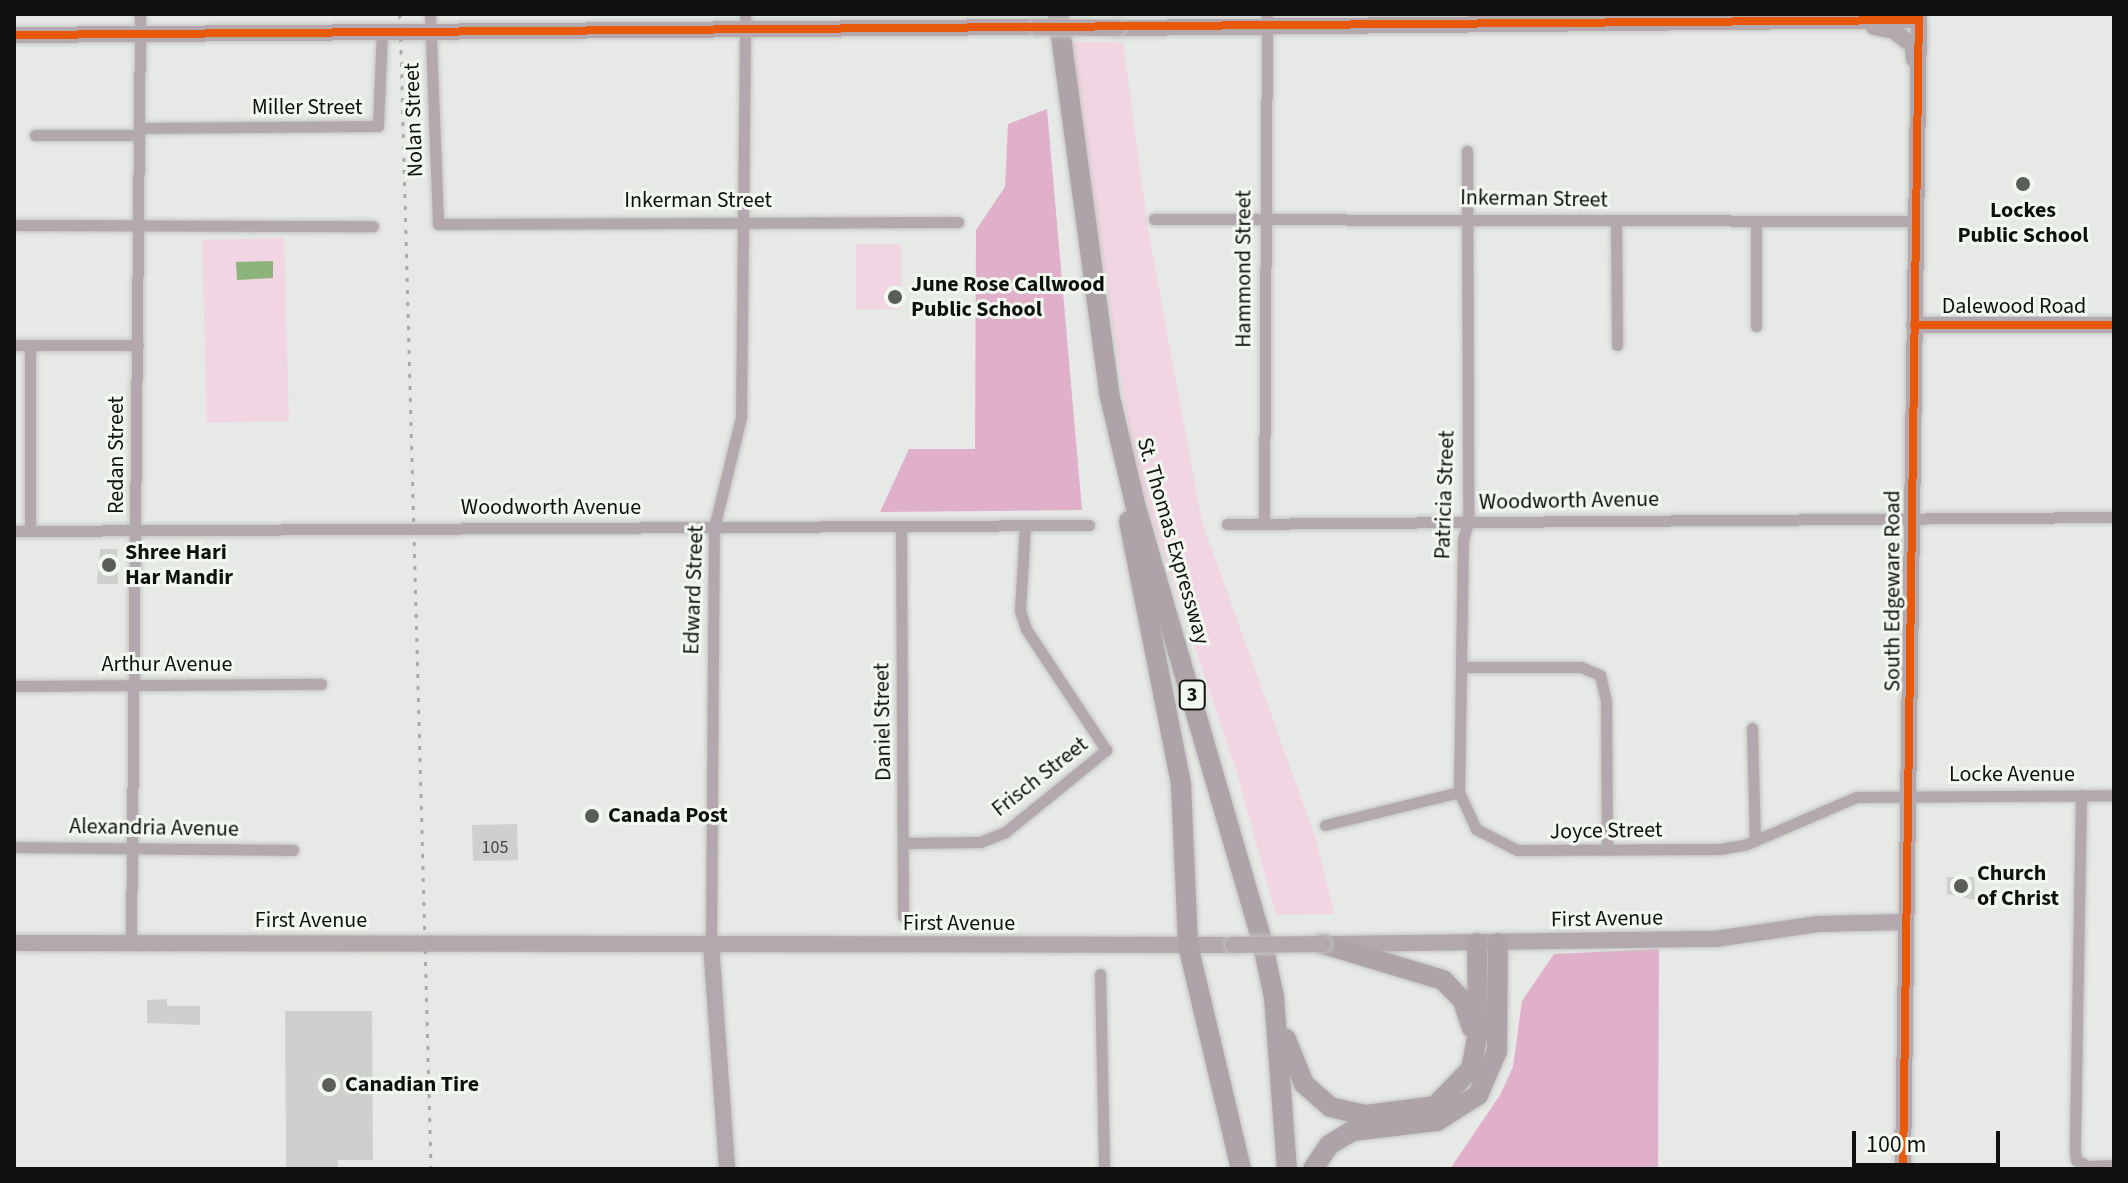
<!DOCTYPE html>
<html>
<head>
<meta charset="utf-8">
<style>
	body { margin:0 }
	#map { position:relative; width:2128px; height:1183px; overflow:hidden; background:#e6e9e5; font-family:"Source Sans 3",sans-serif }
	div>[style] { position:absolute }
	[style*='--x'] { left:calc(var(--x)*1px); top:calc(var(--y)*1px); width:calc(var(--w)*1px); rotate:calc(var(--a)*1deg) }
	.green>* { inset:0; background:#f1d5e3 }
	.forest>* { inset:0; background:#e0b0cb }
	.water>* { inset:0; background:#8cb47a }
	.building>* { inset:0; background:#ced0cd }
	.roads { filter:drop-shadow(0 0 2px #c4c6c3) drop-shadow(0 0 2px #c4c6c3) }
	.street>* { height:11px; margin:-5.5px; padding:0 5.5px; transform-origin:5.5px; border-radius:5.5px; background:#b4a8af }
	.secondary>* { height:16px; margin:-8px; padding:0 8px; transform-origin:8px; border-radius:8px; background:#b2a8ad }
	.highway>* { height:20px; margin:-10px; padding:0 10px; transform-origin:10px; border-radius:10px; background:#afa3aa }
	.rail>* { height:3px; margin-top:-1.5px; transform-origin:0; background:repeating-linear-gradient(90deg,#ada8aa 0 4px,transparent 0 12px) }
	.bridges { filter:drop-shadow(0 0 2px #c4c6c3) drop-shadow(0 0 2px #c4c6c3) }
	.secondary-bridge>* { height:16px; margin:-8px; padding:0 8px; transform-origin:8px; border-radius:8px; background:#b2a8ad }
	.cycleway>* { height:8px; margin:-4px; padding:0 4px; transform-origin:4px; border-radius:4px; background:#e8590c }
	.dots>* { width:22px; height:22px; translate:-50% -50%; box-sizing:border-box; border:4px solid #f2f8f0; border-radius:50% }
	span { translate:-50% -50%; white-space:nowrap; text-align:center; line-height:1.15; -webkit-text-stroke:6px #f2f8f0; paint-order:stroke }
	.number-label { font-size:18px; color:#414340 }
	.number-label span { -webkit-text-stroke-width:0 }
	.shield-label span { padding:2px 6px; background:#f2f8f0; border:2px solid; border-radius:6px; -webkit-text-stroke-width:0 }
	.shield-label { font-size:20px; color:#0f110e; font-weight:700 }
	.street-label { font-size:22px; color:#0f110e }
	.poi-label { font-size:22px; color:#0f110e; font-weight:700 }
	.left { translate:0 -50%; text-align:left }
	.frame { position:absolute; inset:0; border:16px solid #0f110e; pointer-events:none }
	.scale { position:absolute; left:1852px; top:1131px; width:148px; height:36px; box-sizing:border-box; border:4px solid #0f110e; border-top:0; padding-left:10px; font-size:24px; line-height:28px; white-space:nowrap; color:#0f110e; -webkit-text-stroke:6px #f2f8f0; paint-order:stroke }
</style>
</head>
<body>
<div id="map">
	<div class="green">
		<i style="clip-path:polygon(1069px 42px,1123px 42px,1148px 229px,1202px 522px,1316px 839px,1334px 914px,1276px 915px,1237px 773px,1135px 469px)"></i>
		<i style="clip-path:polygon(284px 238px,289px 421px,207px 423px,202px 240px)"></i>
		<i style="clip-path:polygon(856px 244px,901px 244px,901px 309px,856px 309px)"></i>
	</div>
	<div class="forest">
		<i style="clip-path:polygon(1047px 109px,1082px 510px,880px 512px,909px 449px,975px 449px,976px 230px,1005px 187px,1008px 124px)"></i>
		<i style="clip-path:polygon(1659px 949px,1658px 1169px,1450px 1169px,1500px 1095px,1513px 1067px,1522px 1001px,1554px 954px)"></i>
	</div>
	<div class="water">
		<i style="clip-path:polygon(273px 261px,273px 278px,237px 280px,236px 262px)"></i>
	</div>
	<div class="building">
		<i style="clip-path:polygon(100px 549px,117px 549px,118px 584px,97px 584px)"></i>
		<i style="clip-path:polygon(517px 824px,518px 860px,473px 861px,472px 825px)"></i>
		<i style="clip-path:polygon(1947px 877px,1974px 877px,1975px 900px,1947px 894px)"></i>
		<i style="clip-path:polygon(167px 999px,167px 1006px,200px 1006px,200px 1025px,147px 1023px,147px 1000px)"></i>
		<i style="clip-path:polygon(285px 1011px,372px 1011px,373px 1160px,338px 1160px,338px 1169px,286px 1169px)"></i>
	</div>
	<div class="roads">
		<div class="street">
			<i style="--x:430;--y:14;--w:210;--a:87.8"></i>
			<i style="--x:438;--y:224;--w:520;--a:-0.22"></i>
			<i style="--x:140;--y:128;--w:238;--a:-0.5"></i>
			<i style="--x:378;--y:126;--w:95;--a:-87.6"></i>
			<i style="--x:35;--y:135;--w:104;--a:0"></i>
			<i style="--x:1467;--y:151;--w:371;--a:89.8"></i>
			<i style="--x:1468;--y:522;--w:19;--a:106"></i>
			<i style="--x:1463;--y:540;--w:252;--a:90.9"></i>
			<i style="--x:1459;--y:792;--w:41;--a:65.3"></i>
			<i style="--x:1476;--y:829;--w:46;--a:27.1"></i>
			<i style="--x:1517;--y:850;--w:203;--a:-0.3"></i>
			<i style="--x:1720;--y:849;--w:27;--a:-10"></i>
			<i style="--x:1747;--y:844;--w:119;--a:-23.3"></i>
			<i style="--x:1856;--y:797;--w:258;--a:-0.4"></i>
			<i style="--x:1154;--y:219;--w:760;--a:0.15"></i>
			<i style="--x:1616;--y:220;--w:125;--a:89.5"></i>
			<i style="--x:14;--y:225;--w:359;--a:0.2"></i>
			<i style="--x:1756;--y:326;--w:105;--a:-90"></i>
			<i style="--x:14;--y:345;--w:124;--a:0"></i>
			<i style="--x:1227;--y:524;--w:887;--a:-0.45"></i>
			<i style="--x:1264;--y:524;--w:510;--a:-89.66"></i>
			<i style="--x:901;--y:527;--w:389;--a:89.7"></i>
			<i style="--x:14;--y:531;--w:1075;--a:-0.32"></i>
			<i style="--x:30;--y:531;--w:186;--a:-90"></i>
			<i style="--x:1461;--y:667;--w:120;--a:0"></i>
			<i style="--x:1581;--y:667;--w:21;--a:23"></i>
			<i style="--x:1600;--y:675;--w:27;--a:77"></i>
			<i style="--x:1606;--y:701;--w:149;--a:89.6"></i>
			<i style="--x:14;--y:686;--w:307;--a:-0.4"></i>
			<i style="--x:1752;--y:728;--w:113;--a:88.5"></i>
			<i style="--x:2081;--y:795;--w:355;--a:91"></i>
			<i style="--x:2075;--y:1150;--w:10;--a:84"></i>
			<i style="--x:2076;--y:1160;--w:13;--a:27"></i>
			<i style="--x:2088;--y:1166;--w:26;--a:-2"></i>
			<i style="--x:1325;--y:825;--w:138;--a:-13.8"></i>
			<i style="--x:904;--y:843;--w:76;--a:-0.8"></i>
			<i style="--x:980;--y:842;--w:26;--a:-21"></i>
			<i style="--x:1004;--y:833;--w:132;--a:-39.1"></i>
			<i style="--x:1106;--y:750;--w:145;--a:-123.5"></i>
			<i style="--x:1026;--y:629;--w:20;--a:-108"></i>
			<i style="--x:1020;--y:610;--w:83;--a:-86.6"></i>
			<i style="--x:14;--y:847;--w:279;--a:0.6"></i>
			<i style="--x:131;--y:943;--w:929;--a:-89.44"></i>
			<i style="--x:711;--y:944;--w:416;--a:-89.6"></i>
			<i style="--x:714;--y:528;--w:114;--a:-76.3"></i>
			<i style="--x:741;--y:417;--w:403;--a:-89.4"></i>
			<i style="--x:1100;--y:974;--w:195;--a:88.8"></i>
		</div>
		<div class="secondary">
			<i style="--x:1874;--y:27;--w:20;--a:11"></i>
			<i style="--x:1894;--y:31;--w:24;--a:38"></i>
			<i style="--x:1913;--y:46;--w:13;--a:86"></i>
			<i style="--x:1117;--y:28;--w:802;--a:-0.57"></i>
			<i style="--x:1919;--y:20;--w:1149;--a:90.8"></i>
			<i style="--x:14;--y:35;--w:1023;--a:-0.45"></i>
			<i style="--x:1914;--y:325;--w:200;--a:0"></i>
			<i style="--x:14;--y:943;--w:1219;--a:0.09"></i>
			<i style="--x:711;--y:944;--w:226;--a:85.9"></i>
			<i style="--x:1334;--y:944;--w:381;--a:-0.8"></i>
			<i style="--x:1715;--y:939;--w:104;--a:-8.3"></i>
			<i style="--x:1818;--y:924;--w:86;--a:-1.3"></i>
		</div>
		<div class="highway">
			<i style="--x:1058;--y:14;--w:382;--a:82.3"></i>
			<i style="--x:1109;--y:393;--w:114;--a:76.8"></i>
			<i style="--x:1135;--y:504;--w:459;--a:73.8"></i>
			<i style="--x:1263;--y:945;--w:53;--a:78.1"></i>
			<i style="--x:1274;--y:997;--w:172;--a:85.7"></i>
			<i style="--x:1129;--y:521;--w:268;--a:78.8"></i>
			<i style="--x:1181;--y:784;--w:161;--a:87.5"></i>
			<i style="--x:1188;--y:945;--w:230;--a:76.7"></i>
			<i style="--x:1323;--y:944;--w:125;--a:16.7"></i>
			<i style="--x:1443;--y:980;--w:29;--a:46"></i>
			<i style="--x:1463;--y:1001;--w:28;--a:72"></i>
			<i style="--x:1286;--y:1039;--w:48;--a:68.2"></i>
			<i style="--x:1304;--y:1084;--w:35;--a:41"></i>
			<i style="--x:1330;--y:1107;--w:37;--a:13"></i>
			<i style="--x:1366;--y:1115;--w:70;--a:-7.4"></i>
			<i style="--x:1435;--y:1106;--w:52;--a:-45.8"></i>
			<i style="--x:1471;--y:1069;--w:37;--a:-79"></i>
			<i style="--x:1478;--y:1033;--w:90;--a:-90.6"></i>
			<i style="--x:1313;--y:1169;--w:29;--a:-56"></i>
			<i style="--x:1329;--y:1145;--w:27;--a:-31"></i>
			<i style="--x:1352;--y:1131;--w:86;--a:-6.7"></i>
			<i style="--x:1437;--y:1121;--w:49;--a:-32.4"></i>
			<i style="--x:1478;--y:1095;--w:48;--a:-66.6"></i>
			<i style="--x:1497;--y:1051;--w:108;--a:-89.5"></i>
		</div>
	</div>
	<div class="rail">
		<i style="--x:400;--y:14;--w:1155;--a:88.46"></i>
	</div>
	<div class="bridges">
		<div class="secondary-bridge">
			<i style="--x:1037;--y:27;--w:80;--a:0.7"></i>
			<i style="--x:1233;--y:945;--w:90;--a:-0.6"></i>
		</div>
	</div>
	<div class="cycleway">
		<i style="--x:14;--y:35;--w:1905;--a:-0.45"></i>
		<i style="--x:1914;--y:325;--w:200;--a:0"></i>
		<i style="--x:1903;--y:1169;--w:1155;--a:-89.21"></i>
	</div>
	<div class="dots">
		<i style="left:2023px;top:184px;background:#5a5d59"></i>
		<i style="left:895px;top:297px;background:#5a5d59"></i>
		<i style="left:109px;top:565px;background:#5a5d59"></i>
		<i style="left:592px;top:816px;background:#5a5d59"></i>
		<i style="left:1961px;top:886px;background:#5a5d59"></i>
		<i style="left:329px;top:1085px;background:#5a5d59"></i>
	</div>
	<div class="number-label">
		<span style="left:495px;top:848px">105</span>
	</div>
	<div class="shield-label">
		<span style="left:1192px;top:695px">3</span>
	</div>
	<div class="street-label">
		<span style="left:307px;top:108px">Miller Street</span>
		<span style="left:414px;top:120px;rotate:-92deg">Nolan Street</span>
		<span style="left:1534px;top:199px;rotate:1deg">Inkerman Street</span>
		<span style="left:698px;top:201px">Inkerman Street</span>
		<span style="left:1244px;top:269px;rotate:-90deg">Hammond Street</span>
		<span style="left:2014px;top:307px">Dalewood Road</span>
		<span style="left:117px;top:455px;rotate:-90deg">Redan Street</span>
		<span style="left:1445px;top:495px;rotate:-88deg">Patricia Street</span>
		<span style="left:1569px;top:501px;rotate:-1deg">Woodworth Avenue</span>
		<span style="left:551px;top:508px">Woodworth Avenue</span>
		<span style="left:1173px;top:541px;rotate:74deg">St. Thomas Expressway</span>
		<span style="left:694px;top:590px;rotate:-88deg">Edward Street</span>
		<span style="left:1893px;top:591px;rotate:-90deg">South Edgeware Road</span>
		<span style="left:167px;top:665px">Arthur Avenue</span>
		<span style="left:883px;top:722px;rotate:-91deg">Daniel Street</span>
		<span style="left:2012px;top:775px">Locke Avenue</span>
		<span style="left:1040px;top:777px;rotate:-38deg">Frisch Street</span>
		<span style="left:154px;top:828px;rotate:1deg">Alexandria Avenue</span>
		<span style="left:1606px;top:831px;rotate:-1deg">Joyce Street</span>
		<span style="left:1607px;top:919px;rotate:-1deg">First Avenue</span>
		<span style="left:311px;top:921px">First Avenue</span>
		<span style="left:959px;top:924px">First Avenue</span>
	</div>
	<div class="poi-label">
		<span style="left:2023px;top:223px">Lockes<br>Public School</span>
		<span class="left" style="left:911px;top:297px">June Rose Callwood<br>Public School</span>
		<span class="left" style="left:125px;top:565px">Shree Hari<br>Har Mandir</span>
		<span class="left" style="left:608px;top:816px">Canada Post</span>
		<span class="left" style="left:1977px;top:886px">Church<br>of Christ</span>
		<span class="left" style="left:345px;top:1085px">Canadian Tire</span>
	</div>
	<div class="frame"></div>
	<div class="scale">100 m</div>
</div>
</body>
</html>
